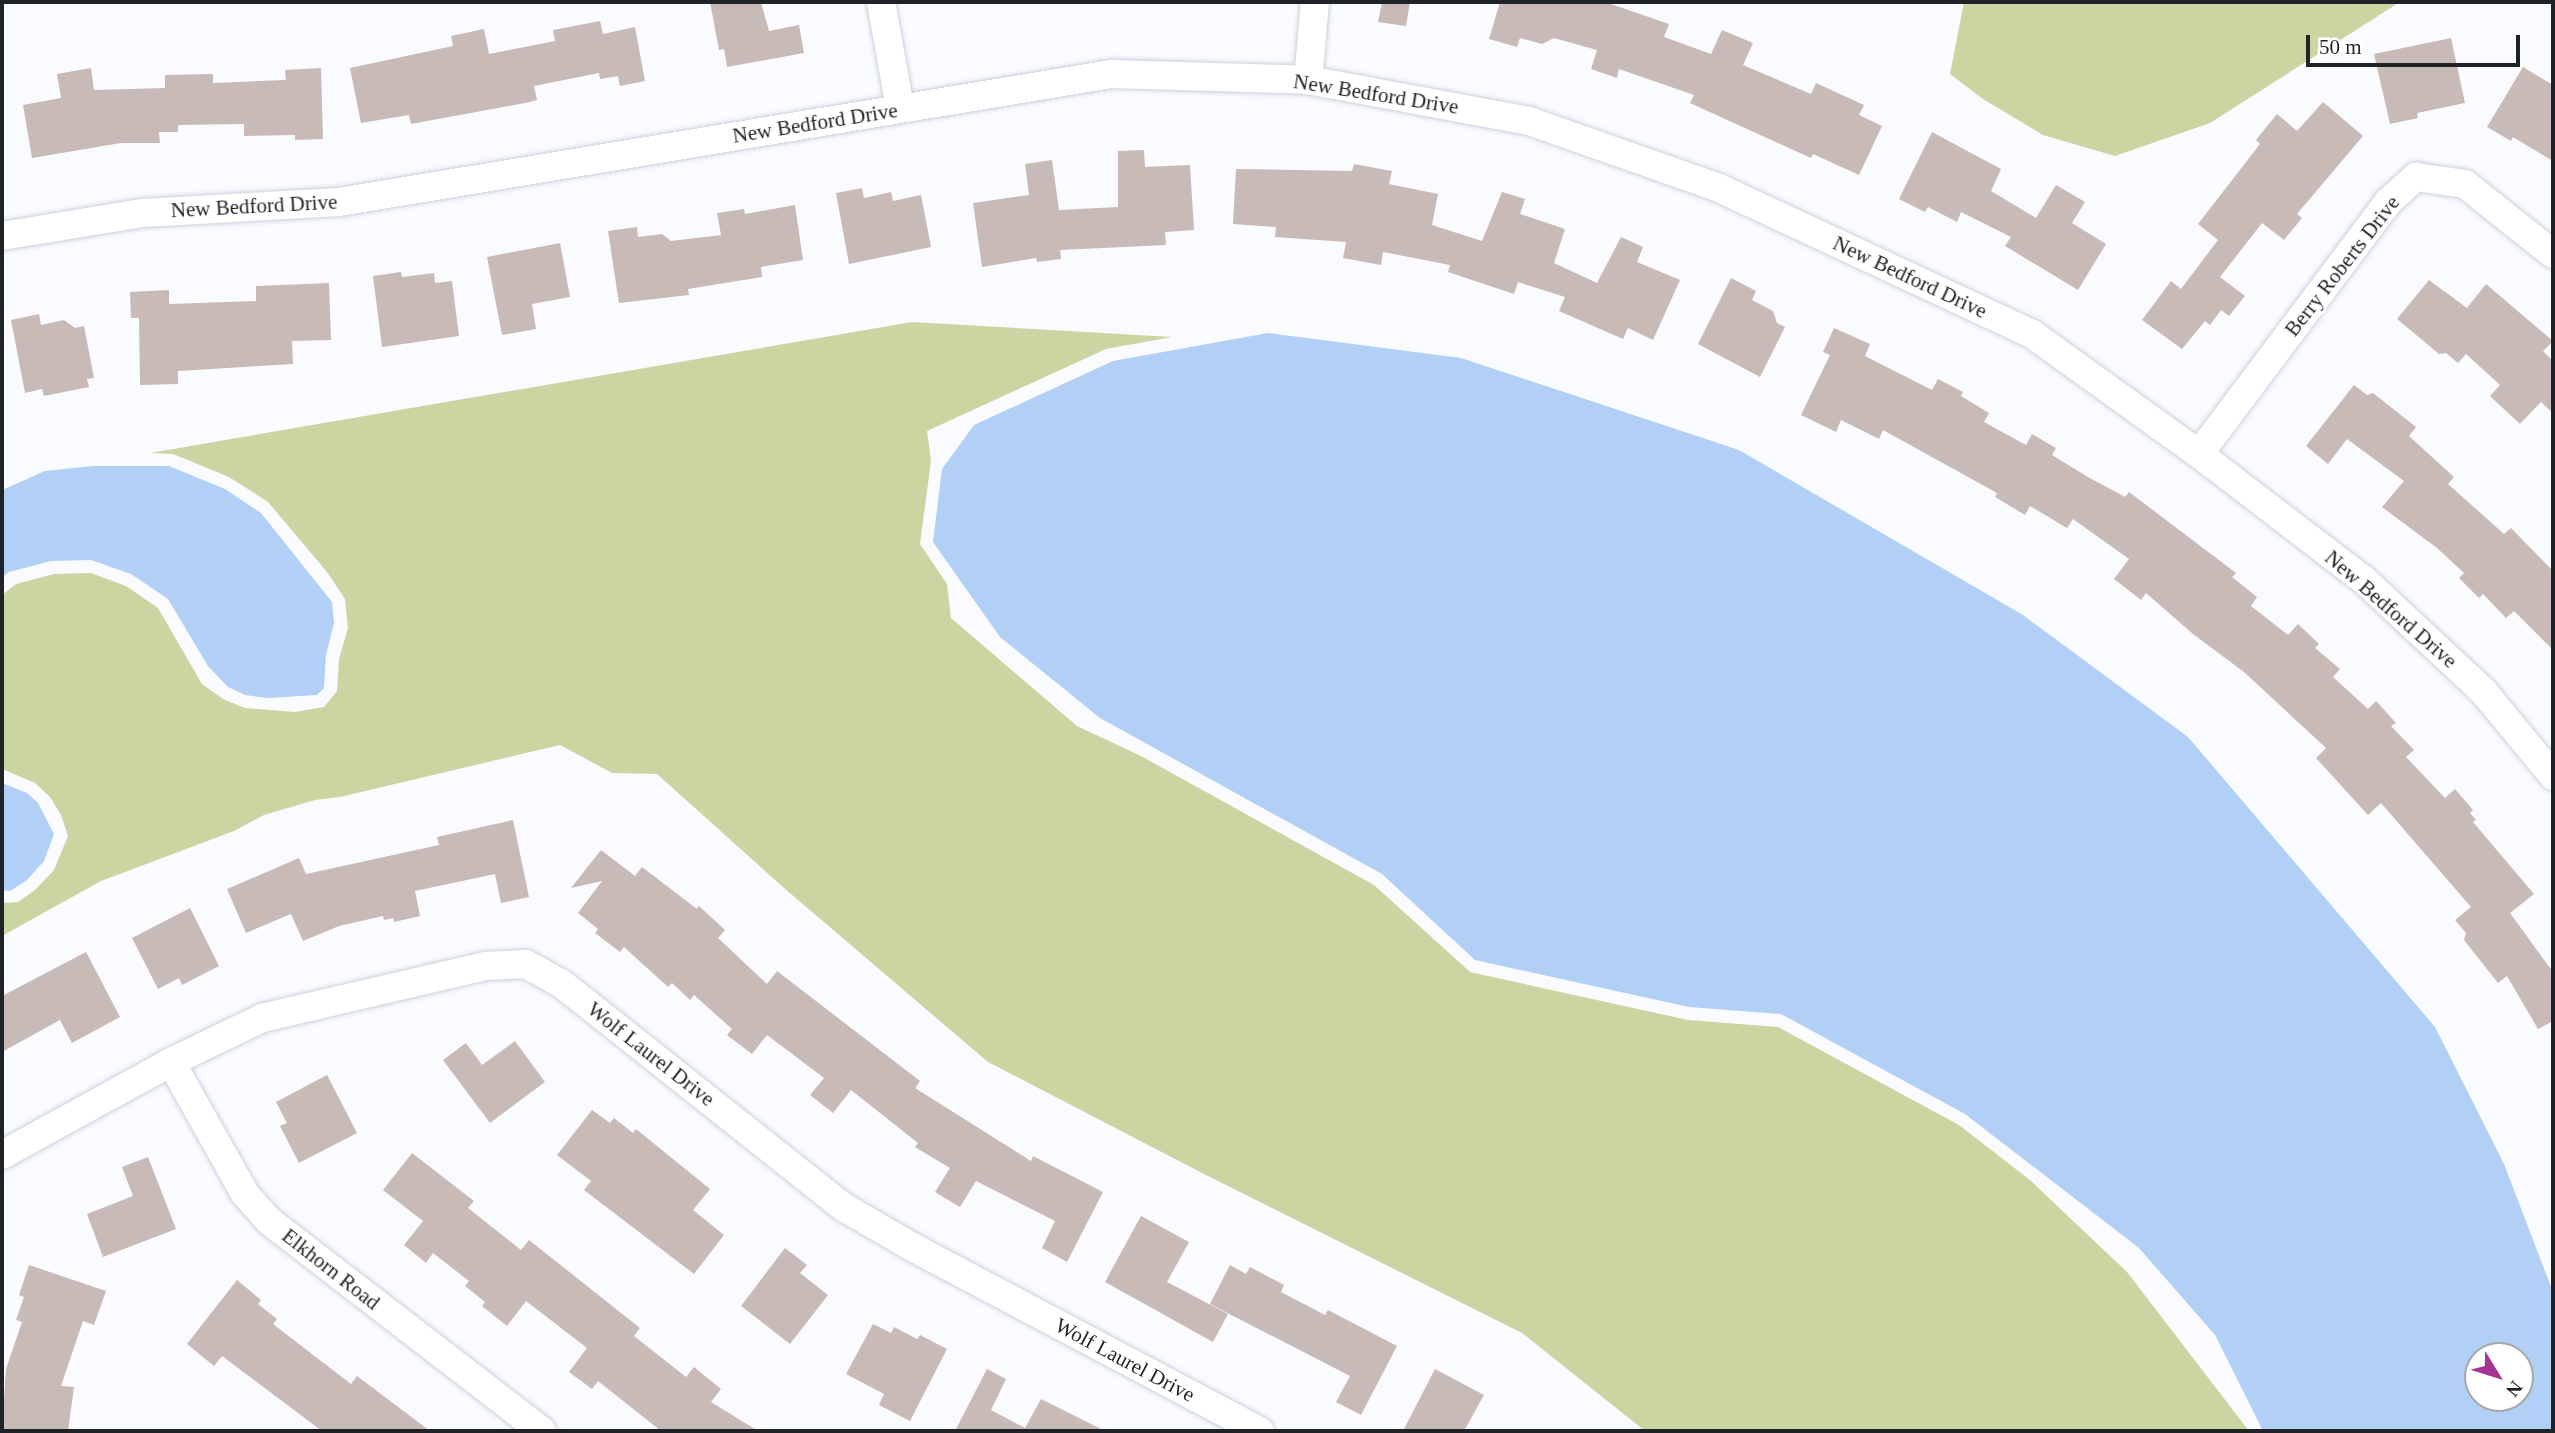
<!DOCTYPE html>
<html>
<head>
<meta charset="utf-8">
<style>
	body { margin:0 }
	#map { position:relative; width:2555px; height:1433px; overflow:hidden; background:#fafbfe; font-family:"Times New Roman",serif }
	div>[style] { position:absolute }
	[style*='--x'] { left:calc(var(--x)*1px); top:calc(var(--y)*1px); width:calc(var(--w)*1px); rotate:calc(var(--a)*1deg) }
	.green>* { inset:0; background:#cbd5a2 }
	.water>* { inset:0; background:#b2cff6 }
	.building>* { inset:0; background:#c7bab7 }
	.roads { filter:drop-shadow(0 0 2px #cbd2dc) drop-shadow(0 0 2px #cbd2dc) }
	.street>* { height:28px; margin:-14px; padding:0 14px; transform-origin:14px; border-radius:14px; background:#fff }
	span { translate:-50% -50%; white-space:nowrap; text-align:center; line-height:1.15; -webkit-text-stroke:6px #fff; paint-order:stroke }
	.street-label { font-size:21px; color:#1f2226 }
	.frame { position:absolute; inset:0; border:4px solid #1f2226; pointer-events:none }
	.north { position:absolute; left:2464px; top:1342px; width:70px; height:70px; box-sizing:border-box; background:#fff; border:2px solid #a5a7a8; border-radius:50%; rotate:128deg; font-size:19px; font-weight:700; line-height:28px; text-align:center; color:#1f2226 }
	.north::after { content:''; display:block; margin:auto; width:24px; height:32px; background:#a53592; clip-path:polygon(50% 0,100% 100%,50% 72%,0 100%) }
	.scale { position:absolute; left:2306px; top:35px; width:214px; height:32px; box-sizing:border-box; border:4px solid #1f2226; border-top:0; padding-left:9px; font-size:21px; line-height:24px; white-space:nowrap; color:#1f2226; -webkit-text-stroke:5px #fff; paint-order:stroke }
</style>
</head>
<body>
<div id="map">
	<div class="green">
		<i style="clip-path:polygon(1964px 2px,2400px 2px,2210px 123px,2115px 156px,2043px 135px,1983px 99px,1950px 74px)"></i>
		<i style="clip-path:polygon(912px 322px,1172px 337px,1106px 349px,927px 431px,931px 461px,920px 544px,947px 584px,951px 618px,1077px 726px,1141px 756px,1374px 885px,1470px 972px,1688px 1020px,1778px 1027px,1959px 1125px,2030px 1180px,2127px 1272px,2249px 1431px,1645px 1431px,1522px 1333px,1204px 1174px,988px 1062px,784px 888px,657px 774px,612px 773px,560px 745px,340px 797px,315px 800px,264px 815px,234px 831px,101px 881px,2px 936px,2px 903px,18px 902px,35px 890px,54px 870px,68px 836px,61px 815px,50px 797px,35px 783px,2px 769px,2px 595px,16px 584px,54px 574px,91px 573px,126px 586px,158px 608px,202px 684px,223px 699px,245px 708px,295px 712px,324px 707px,337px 691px,339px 659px,348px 628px,345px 599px,327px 572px,268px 502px,229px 477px,173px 454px,150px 453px)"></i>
	</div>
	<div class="water">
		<i style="clip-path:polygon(evenodd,1268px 333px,1461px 358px,1739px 450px,2023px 615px,2188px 737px,2435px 1027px,2504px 1164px,2553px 1292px,2553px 1431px,2263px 1431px,2215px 1335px,2139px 1248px,1965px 1114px,1781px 1014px,1689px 1007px,1475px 960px,1382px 874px,1100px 718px,1000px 637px,933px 542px,942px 469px,974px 425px,1113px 361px,1268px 333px,2478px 1356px,2520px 1356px,2520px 1398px,2478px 1398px,2478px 1356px)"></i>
		<i style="clip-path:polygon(93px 466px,169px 466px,225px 489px,261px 513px,332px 602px,334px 623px,326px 655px,324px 688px,317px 695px,268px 698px,245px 695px,228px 687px,208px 666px,168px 599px,131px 574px,91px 560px,51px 561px,9px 572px,2px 577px,2px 490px,45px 471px)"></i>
		<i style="clip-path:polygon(2px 783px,27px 793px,38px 803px,54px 834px,44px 861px,27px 880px,10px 891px,2px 890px)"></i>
	</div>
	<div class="building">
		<i style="clip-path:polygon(710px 2px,761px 2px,769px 31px,799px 25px,804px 53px,727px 67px,724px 49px,719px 50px)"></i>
		<i style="clip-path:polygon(1382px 2px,1410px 2px,1406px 26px,1378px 22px)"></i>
		<i style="clip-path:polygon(1500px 2px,1605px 2px,1669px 24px,1664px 37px,1711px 54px,1722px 30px,1753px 43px,1743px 65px,1811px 94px,1816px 83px,1864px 105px,1859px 115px,1882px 126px,1859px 175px,1813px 154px,1811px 158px,1690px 103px,1694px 95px,1619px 69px,1617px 78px,1591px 69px,1597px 50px,1554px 38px,1542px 44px,1520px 38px,1517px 47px,1489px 39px)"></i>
		<i style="clip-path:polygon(600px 21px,603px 34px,635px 27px,645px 81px,620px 86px,618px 76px,600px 79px,599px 73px,534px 86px,537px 100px,525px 103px,411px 124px,409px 115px,361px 123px,350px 68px,453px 46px,451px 36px,484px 29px,489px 54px,555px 41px,553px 30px)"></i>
		<i style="clip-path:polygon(2451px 38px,2465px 103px,2417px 113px,2418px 118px,2390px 124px,2374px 54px)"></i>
		<i style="clip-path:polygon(2523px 67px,2553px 85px,2553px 161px,2513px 137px,2511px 141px,2487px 127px)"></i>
		<i style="clip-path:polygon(91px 68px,94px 90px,165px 88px,165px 75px,213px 74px,213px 83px,286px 80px,285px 70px,321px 68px,323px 139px,295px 140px,295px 135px,244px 136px,244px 124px,178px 125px,178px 132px,159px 132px,160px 143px,121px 143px,32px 158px,23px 105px,61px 98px,57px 74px)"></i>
		<i style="clip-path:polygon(2323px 102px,2363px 136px,2297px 214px,2302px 218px,2284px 240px,2262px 223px,2220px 277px,2245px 296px,2229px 316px,2221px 310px,2210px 325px,2205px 321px,2182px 349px,2142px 320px,2171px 281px,2181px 289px,2218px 240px,2198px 224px,2260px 144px,2256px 140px,2277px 114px,2297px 131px)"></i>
		<i style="clip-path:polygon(1932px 132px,2001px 169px,1991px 191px,2036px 218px,2056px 185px,2085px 202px,2072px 223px,2106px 244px,2078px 290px,2005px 246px,2011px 237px,1961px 212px,1957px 222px,1928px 207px,1925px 212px,1899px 199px)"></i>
		<i style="clip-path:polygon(1144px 150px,1145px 167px,1190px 165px,1194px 230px,1165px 232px,1166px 245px,1060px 250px,1061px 259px,1037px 262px,1036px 258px,982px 267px,973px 203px,1029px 195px,1025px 164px,1052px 160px,1059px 210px,1118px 207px,1118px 151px)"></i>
		<i style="clip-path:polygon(1354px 164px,1392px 171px,1389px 184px,1438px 194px,1432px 225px,1482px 241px,1502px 192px,1525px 199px,1520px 214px,1565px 229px,1554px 263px,1597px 283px,1621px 237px,1643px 247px,1637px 262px,1680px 280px,1653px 340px,1628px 328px,1623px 339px,1559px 311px,1565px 297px,1518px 282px,1514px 294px,1448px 272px,1450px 265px,1383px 252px,1381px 265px,1343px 258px,1346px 242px,1275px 237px,1276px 227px,1233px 224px,1236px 169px,1352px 171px)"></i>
		<i style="clip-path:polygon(862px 188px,864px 198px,891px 192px,893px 201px,921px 195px,931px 247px,849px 264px,836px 193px)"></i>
		<i style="clip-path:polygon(795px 205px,803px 260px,761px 267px,762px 277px,688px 289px,689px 295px,619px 303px,608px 231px,637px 227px,638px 237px,662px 234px,671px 241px,721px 235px,717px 213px,744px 209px,745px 214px)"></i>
		<i style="clip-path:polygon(560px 243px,570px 297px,532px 304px,536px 329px,502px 335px,487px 257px)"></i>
		<i style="clip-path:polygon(401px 272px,402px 277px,434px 273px,435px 283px,452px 281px,459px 336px,382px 347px,373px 276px)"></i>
		<i style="clip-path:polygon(1731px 278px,1756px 291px,1752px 300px,1773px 311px,1777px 323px,1785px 327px,1760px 377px,1698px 344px)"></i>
		<i style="clip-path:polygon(2429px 280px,2467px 308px,2486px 284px,2553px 341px,2543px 351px,2553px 361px,2553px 413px,2541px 402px,2520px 424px,2490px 396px,2500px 385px,2466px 354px,2458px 363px,2446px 353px,2439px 354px,2397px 319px)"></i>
		<i style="clip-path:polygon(329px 283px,331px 340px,292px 341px,293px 364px,178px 371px,178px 384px,140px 385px,139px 318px,131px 318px,130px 292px,169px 290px,169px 304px,256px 301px,256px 286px)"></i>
		<i style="clip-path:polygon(39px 314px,41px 325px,64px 320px,75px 328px,84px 326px,94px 378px,87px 379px,89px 387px,44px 396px,42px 389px,25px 393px,11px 320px)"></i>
		<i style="clip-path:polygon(1834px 328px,1870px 344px,1865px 356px,1932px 390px,1938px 379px,1963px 392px,1961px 396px,1989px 413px,1984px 422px,2026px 445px,2032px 434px,2056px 448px,2052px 455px,2088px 477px,2125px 497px,2129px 492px,2236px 573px,2232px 577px,2257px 597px,2251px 606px,2288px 635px,2298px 624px,2319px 644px,2315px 648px,2340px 669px,2333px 677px,2368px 709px,2376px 701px,2396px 723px,2391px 726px,2414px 750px,2406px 757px,2445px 798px,2455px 789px,2473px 810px,2470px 813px,2476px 820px,2473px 822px,2534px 894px,2510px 913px,2553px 972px,2553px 1021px,2538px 1029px,2507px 976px,2498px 983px,2464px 940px,2466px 933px,2455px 920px,2471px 907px,2381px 803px,2368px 815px,2316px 758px,2326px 748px,2244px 672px,2193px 634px,2146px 593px,2141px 600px,2114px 579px,2129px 559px,2073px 519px,2067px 528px,2030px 506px,2025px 515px,1995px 497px,1997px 493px,1883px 430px,1879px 439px,1841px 420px,1836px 432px,1801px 415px,1830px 355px,1823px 352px)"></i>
		<i style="clip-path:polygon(2354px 385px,2367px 395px,2373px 393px,2416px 427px,2409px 436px,2454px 477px,2448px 484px,2504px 534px,2511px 528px,2553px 571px,2553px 650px,2514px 611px,2506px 618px,2483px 594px,2479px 598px,2459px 578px,2464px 573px,2437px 548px,2382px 507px,2404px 481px,2347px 439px,2328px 464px,2306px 446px)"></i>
		<i style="clip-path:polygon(513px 820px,529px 897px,501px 903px,495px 874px,415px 891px,420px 916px,394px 922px,393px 918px,384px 920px,383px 916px,339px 926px,303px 941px,291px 914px,246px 933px,227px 889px,299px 858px,306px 874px,439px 845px,437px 837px)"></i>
		<i style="clip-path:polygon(601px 850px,635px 876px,642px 867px,697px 909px,699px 906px,725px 930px,718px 938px,767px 984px,777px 971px,920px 1081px,915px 1088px,1031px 1161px,1033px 1156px,1103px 1192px,1067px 1262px,1042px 1248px,1055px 1221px,976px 1181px,960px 1207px,935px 1192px,950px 1168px,915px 1147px,918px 1143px,851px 1090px,833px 1113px,810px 1095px,824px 1078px,767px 1035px,752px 1054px,727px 1035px,732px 1029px,694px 995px,690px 1000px,672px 983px,668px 987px,624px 947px,620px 952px,595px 933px,598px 929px,578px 913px,602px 881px,571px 888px)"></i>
		<i style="clip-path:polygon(190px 908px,219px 966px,182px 985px,179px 978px,158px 989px,132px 938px)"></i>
		<i style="clip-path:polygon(86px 952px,120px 1017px,72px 1043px,60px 1020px,2px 1052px,2px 996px)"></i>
		<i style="clip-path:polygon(515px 1041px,545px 1082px,490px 1123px,443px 1060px,466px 1043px,482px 1065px)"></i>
		<i style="clip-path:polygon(327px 1075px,357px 1133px,299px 1163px,280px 1126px,287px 1123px,276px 1102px)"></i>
		<i style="clip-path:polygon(592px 1110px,610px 1123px,614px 1118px,633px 1133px,636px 1129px,710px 1189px,693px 1210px,724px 1235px,694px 1274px,584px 1190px,591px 1181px,557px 1155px)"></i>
		<i style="clip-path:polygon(412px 1153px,474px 1201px,468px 1208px,521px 1250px,529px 1240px,640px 1328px,634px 1336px,686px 1377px,694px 1367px,721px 1389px,711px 1402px,758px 1431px,661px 1431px,598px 1381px,592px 1389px,569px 1372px,587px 1348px,526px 1301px,507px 1326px,482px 1306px,485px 1302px,465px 1286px,469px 1281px,433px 1253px,426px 1263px,404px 1245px,423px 1221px,383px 1190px)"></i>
		<i style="clip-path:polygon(148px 1157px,176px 1229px,103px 1257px,87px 1214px,133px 1196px,122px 1167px)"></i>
		<i style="clip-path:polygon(1141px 1216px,1189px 1242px,1167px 1282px,1228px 1314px,1213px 1342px,1105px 1282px)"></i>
		<i style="clip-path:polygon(785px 1248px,807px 1265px,800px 1273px,828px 1295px,790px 1344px,741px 1306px)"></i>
		<i style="clip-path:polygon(29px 1265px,106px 1291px,94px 1325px,83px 1321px,61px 1386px,74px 1387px,68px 1431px,2px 1431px,6px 1369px,22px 1322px,16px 1320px,24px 1297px,19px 1295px)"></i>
		<i style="clip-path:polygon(1230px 1265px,1246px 1274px,1250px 1267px,1284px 1285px,1281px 1292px,1325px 1315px,1328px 1310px,1397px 1346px,1361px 1415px,1336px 1402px,1350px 1376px,1210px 1304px)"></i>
		<i style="clip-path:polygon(237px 1280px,261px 1300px,258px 1304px,277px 1319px,273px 1324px,321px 1361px,351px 1384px,357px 1376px,430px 1431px,322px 1431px,222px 1356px,214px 1366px,187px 1344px)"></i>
		<i style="clip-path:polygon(873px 1324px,891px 1333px,894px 1327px,917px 1339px,920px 1335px,947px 1349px,910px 1421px,879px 1405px,884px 1394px,846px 1374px)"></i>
		<i style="clip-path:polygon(987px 1369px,1006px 1379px,991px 1410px,1025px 1428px,1041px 1399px,1105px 1431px,955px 1431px)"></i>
		<i style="clip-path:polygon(1435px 1369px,1484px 1395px,1464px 1431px,1403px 1431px)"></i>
	</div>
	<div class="roads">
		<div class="street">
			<i style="--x:881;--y:2;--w:108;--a:79.8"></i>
			<i style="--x:1308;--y:80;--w:78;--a:-84.9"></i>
			<i style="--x:2;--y:236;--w:143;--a:-9.3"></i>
			<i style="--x:143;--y:213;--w:196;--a:-3.2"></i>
			<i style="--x:339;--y:202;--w:783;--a:-9.41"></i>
			<i style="--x:1111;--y:74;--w:197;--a:1.7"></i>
			<i style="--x:1308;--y:80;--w:225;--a:10.5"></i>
			<i style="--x:1529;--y:121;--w:201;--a:19.4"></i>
			<i style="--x:1719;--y:188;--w:345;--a:25"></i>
			<i style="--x:2032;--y:334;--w:206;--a:35.7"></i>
			<i style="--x:2199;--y:454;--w:208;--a:37.4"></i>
			<i style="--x:2364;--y:580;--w:163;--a:43"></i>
			<i style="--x:2483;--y:691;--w:110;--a:50.5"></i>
			<i style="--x:2199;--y:454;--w:315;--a:-53.1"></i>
			<i style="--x:2388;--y:202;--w:38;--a:-42"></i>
			<i style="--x:2416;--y:177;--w:49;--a:8.1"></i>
			<i style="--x:2465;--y:184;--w:112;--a:38.5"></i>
			<i style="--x:171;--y:1062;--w:151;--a:60.7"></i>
			<i style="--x:245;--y:1194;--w:36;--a:48"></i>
			<i style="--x:269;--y:1221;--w:344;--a:37.6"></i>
			<i style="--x:2;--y:1155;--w:193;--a:-28.8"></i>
			<i style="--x:171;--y:1062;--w:101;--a:-25.8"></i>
			<i style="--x:262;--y:1018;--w:230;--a:-13.1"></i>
			<i style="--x:486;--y:966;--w:40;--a:-2.9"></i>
			<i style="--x:526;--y:964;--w:41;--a:29.1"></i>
			<i style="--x:562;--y:984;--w:361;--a:38.4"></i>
			<i style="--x:845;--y:1208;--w:80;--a:30.1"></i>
			<i style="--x:914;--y:1248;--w:391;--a:27.9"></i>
		</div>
	</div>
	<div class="street-label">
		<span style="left:1376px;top:94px;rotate:9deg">New Bedford Drive</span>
		<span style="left:815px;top:123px;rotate:-9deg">New Bedford Drive</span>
		<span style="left:254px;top:206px;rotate:-3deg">New Bedford Drive</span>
		<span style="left:2342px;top:266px;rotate:-52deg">Berry Roberts Drive</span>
		<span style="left:1910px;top:277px;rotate:25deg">New Bedford Drive</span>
		<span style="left:2391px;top:609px;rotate:41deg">New Bedford Drive</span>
		<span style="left:651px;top:1054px;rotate:38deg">Wolf Laurel Drive</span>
		<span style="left:331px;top:1269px;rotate:38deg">Elkhorn Road</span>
		<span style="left:1125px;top:1360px;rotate:28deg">Wolf Laurel Drive</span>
	</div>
	<div class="frame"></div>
	<div class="north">N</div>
	<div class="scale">50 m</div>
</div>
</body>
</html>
